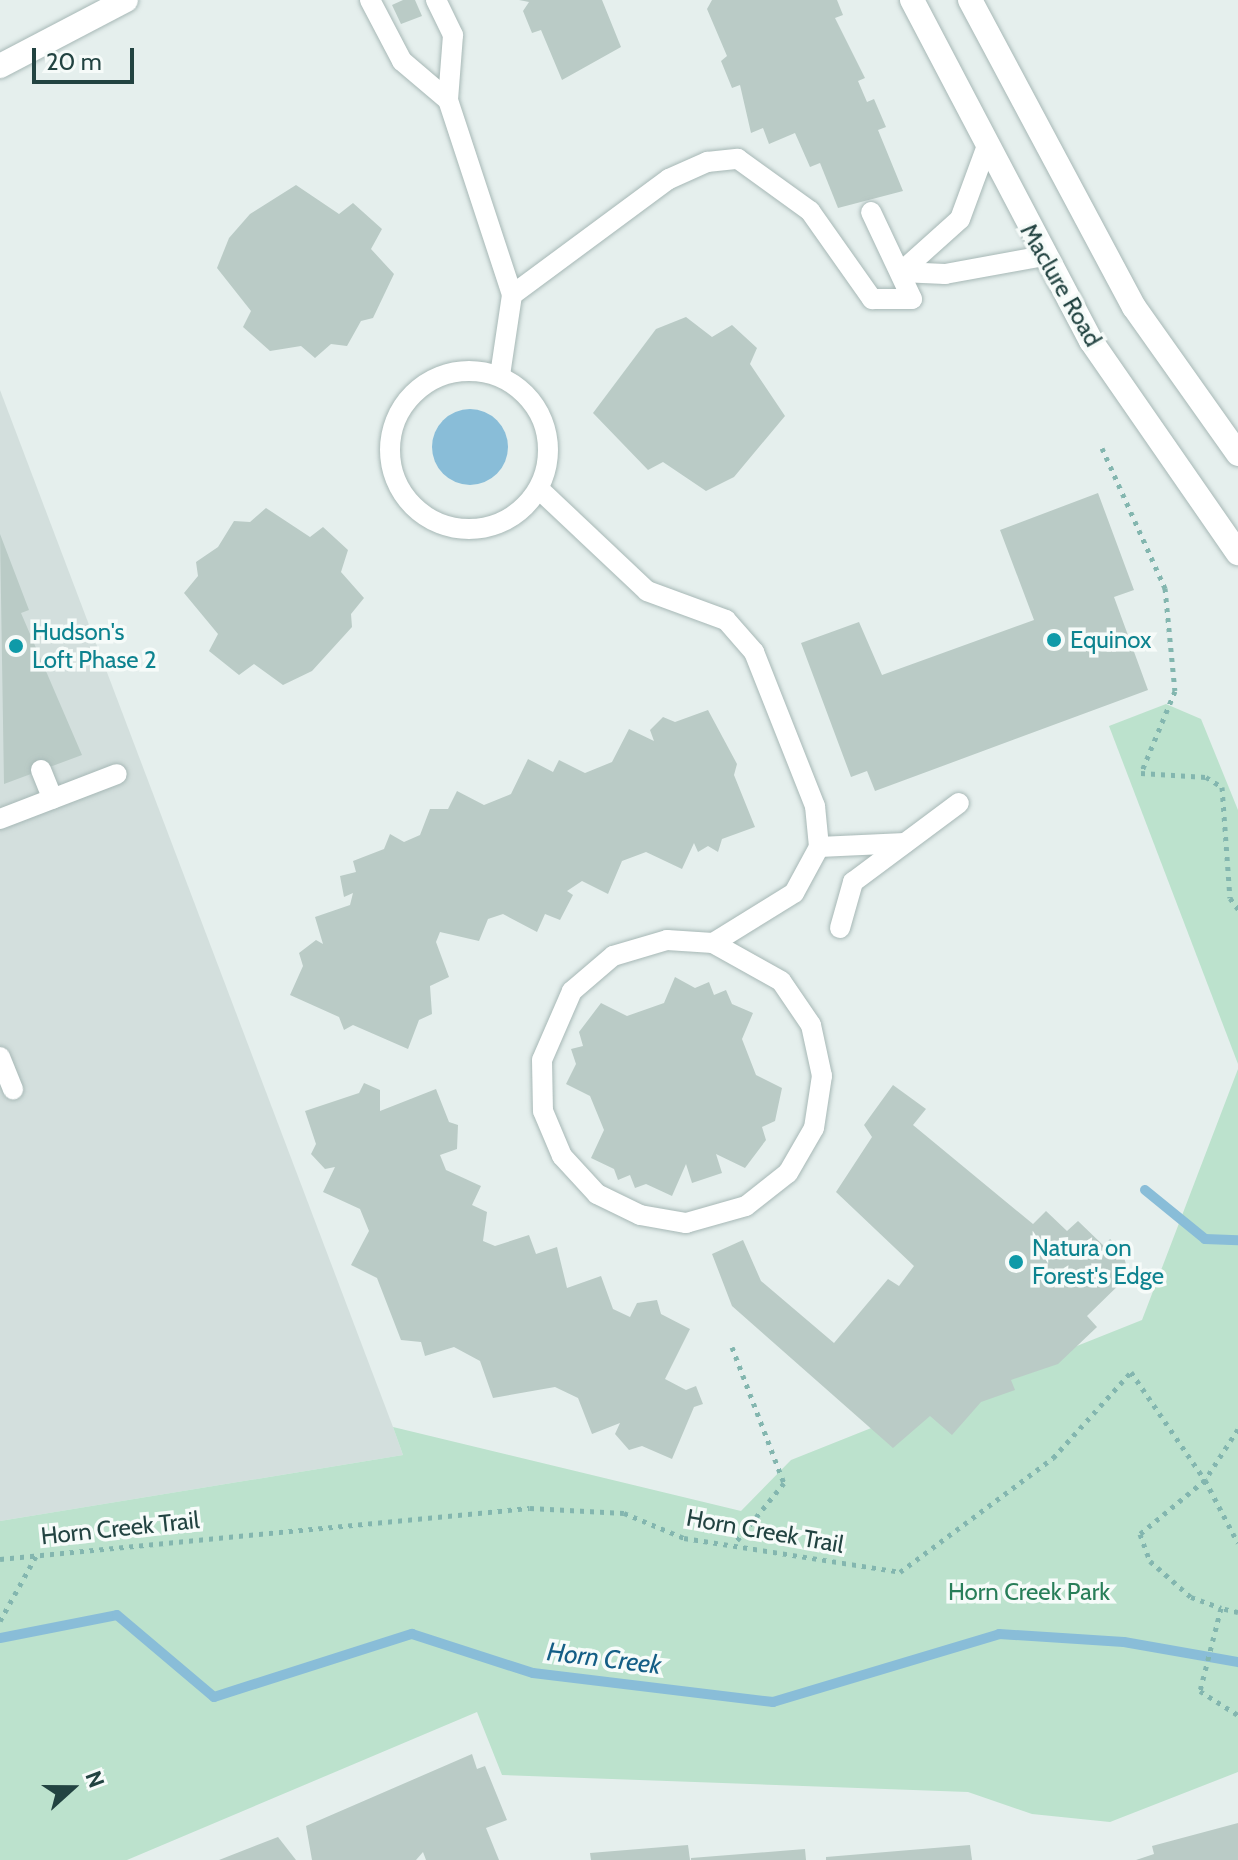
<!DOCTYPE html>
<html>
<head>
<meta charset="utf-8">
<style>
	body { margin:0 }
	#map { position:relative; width:1238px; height:1860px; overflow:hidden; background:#e5efed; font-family:Cabin,sans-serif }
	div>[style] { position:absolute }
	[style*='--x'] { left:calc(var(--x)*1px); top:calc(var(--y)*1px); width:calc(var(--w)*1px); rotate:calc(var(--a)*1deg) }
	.built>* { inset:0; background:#d3dfdd }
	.green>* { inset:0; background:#bce2cd }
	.water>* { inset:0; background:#89bdd8 }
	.round { border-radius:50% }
	.stream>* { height:10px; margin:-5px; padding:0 5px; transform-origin:5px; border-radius:5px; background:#89bdd8 }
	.building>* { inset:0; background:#bacbc6 }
	.path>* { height:5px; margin-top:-2.5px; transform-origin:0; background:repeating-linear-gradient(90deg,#83b6af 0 4px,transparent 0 10px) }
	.roads { filter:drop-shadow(0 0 2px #a7b8b6) drop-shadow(0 0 2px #a7b8b6) }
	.service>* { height:20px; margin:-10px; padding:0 10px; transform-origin:10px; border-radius:10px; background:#fff }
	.service>.ring { margin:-10px; padding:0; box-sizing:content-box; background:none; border:20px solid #fff; border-radius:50% }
	.secondary>* { height:24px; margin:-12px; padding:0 12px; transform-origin:12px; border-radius:12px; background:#fff }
	.dots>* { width:22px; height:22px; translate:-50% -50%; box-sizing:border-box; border:4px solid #f6fbf9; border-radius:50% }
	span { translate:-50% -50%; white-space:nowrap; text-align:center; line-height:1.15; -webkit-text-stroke:7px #f6fbf9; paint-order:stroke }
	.street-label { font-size:24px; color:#224341 }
	.culture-label { font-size:24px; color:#0d838f }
	.left { translate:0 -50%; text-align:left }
	.park-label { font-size:24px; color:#287e59 }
	.water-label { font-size:26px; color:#155e86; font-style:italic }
	.north { position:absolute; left:32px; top:1748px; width:80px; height:80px; -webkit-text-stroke:6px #f6fbf9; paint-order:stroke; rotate:69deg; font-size:22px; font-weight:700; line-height:32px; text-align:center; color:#224341 }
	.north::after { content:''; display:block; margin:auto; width:28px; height:36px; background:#224341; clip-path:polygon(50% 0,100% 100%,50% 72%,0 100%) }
	.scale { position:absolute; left:32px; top:48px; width:102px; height:36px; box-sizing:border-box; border:4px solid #224341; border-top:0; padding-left:10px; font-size:24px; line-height:28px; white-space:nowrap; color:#224341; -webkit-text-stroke:6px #f6fbf9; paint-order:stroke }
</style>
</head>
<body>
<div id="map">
	<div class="built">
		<i style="clip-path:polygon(0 390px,393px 1427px,403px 1455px,0 1521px)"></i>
	</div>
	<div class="green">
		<i style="clip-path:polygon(1166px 704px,1201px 719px,1238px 810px,1238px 1064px,1109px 726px)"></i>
		<i style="clip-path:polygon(1238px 1069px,1238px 1772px,1110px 1822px,1032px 1814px,968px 1792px,502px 1775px,477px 1712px,127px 1860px,0 1860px,0 1521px,403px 1455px,393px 1427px,741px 1511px,791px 1460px,1142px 1320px)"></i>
	</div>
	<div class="water">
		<i class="round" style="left:432px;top:409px;width:76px;height:76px"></i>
	</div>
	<div class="stream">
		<i style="--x:1145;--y:1190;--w:77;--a:39.2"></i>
		<i style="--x:1205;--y:1239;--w:33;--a:2"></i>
		<i style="--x:0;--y:1638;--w:119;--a:-11.1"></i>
		<i style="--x:117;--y:1615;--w:127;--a:40.2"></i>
		<i style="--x:214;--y:1697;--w:208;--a:-17.7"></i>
		<i style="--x:412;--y:1634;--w:127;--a:17.9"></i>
		<i style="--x:533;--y:1673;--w:242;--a:6.9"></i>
		<i style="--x:773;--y:1702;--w:236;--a:-16.7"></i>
		<i style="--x:999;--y:1634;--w:125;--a:3.7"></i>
		<i style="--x:1124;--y:1642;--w:116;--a:10"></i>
	</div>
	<div class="building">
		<i style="clip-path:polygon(403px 0,415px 0,422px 16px,401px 24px,392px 5px)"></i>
		<i style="clip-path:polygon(519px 0,602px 0,621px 47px,562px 80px,541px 30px,532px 33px,523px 11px,529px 2px)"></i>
		<i style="clip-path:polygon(712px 0,837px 0,843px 15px,835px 18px,865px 78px,858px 81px,867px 102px,874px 99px,886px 127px,878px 130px,903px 191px,838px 208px,820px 163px,810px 167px,795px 133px,769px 144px,763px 128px,751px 133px,740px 85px,732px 88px,721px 61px,727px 56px,707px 9px)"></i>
		<i style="clip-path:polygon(296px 185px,339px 214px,353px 203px,382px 229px,371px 249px,394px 274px,373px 318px,361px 321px,347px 346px,331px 344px,315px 358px,301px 346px,270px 351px,243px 327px,251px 311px,217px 268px,229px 238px,250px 214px)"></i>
		<i style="clip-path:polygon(686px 317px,712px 337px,732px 325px,757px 348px,750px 364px,785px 416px,734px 477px,706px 491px,663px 462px,648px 470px,593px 413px,656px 329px)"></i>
		<i style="clip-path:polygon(1098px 493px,1134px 590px,1114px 597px,1148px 690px,875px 791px,867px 771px,851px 777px,801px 643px,859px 622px,882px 675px,1034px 620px,1000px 530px)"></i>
		<i style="clip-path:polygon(266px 508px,310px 537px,323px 527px,348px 550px,341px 572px,364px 598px,351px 614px,352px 627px,312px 671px,283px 685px,254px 664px,239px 675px,209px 651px,218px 634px,184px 593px,198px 576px,196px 562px,218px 547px,234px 521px,250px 522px)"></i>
		<i style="clip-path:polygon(0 534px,29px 610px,21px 613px,82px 755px,4px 784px)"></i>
		<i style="clip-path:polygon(708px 710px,737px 764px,734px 775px,755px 827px,722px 839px,718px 852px,708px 846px,698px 852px,694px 843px,682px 869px,646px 852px,622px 861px,608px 894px,582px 881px,567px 891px,573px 895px,560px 920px,545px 914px,537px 932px,503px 914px,488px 919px,479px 941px,440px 932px,436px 942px,449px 977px,430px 986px,432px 1014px,419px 1020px,408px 1049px,353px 1025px,344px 1030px,339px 1017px,290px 995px,303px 966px,299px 953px,316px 940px,323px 944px,315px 917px,350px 905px,353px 893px,344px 897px,340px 876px,356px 872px,353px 861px,384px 849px,390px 834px,404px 842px,420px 835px,430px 809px,448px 809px,457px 791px,484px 805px,511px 794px,528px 759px,553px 772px,559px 760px,585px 773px,612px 762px,629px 729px,654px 741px,650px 730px,663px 717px,675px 722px)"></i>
		<i style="clip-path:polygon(675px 977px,695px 988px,709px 982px,714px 995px,726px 990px,732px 1004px,753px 1013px,742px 1039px,756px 1075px,782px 1088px,775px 1121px,762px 1127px,766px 1140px,745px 1168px,716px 1154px,722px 1173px,692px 1183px,686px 1164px,672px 1196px,646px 1184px,635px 1188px,630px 1175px,618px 1180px,614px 1169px,591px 1158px,604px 1130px,590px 1096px,566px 1084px,576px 1064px,571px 1049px,583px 1046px,579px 1032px,601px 1003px,627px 1016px,664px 1003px)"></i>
		<i style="clip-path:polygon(364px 1083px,380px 1090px,380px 1111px,436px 1089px,449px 1122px,458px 1125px,457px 1149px,440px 1155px,446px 1170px,481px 1186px,472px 1205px,487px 1212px,483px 1241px,495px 1246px,529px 1235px,536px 1254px,557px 1247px,567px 1288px,601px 1276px,613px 1309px,630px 1317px,637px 1303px,657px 1300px,661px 1314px,690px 1329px,665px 1379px,686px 1390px,696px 1386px,703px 1404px,694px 1407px,672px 1459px,642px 1446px,629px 1450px,615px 1434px,620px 1423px,592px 1434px,578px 1398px,555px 1387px,493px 1398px,480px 1361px,454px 1347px,425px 1356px,421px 1342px,401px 1340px,377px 1278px,351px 1265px,369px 1231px,360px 1209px,323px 1192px,335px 1167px,325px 1169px,311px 1154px,316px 1144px,305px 1111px,359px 1093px)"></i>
		<i style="clip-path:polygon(893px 1085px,926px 1109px,913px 1125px,1033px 1224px,1046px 1211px,1067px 1231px,1078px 1221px,1104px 1246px,1110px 1239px,1122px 1250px,1129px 1275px,1087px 1316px,1097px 1327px,1058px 1364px,1011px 1380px,1015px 1390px,981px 1402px,952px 1435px,930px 1416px,893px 1448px,732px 1306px,712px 1254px,743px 1240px,761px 1281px,834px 1343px,888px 1279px,899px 1286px,914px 1266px,836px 1192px,872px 1137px,864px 1125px)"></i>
		<i style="clip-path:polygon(472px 1754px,477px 1769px,485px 1766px,507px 1820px,486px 1828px,499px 1860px,426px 1860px,423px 1852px,416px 1860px,312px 1860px,306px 1826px)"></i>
		<i style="clip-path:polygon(1238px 1823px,1238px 1860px,1136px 1860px,1154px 1854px,1152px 1846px)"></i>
		<i style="clip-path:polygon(278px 1837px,296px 1860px,219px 1860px)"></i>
		<i style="clip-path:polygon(688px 1845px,690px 1860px,591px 1860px,590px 1853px)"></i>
		<i style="clip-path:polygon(970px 1845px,972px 1860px,826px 1860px,826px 1857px)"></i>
		<i style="clip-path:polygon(805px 1849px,806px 1860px,691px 1860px,691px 1858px)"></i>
	</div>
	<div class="path">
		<i style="--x:1102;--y:448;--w:154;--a:65.8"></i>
		<i style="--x:1165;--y:588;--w:103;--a:84.5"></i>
		<i style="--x:1175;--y:691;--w:89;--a:112.5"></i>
		<i style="--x:1141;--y:773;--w:65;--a:3.5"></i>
		<i style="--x:1206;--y:777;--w:19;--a:32"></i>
		<i style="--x:1222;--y:787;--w:111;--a:85.9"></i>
		<i style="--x:1230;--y:898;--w:14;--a:54"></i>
		<i style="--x:732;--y:1347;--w:146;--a:69.1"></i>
		<i style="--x:784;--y:1483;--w:79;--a:129.3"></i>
		<i style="--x:1238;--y:1429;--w:61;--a:122.9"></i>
		<i style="--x:1205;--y:1480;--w:71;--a:62.4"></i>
		<i style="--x:0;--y:1559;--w:532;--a:-5.5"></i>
		<i style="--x:530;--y:1508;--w:94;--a:3"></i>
		<i style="--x:624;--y:1513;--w:65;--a:22.6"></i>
		<i style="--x:684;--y:1538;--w:219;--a:8.9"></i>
		<i style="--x:900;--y:1572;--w:191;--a:-36.7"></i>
		<i style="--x:1053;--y:1458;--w:116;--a:-47.8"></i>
		<i style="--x:1131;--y:1372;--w:131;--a:55.6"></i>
		<i style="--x:1205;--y:1480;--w:85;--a:140.3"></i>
		<i style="--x:1140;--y:1534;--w:29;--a:70"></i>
		<i style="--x:1150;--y:1561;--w:55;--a:41.3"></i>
		<i style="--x:1191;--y:1597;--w:32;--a:20"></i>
		<i style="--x:1238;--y:1612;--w:17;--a:-167"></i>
		<i style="--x:1221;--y:1608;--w:86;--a:104.2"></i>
		<i style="--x:1200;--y:1691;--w:45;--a:32.3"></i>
		<i style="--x:0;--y:1621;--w:74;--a:-61"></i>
	</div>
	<div class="roads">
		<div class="service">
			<i style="--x:370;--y:0;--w:69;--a:62.3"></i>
			<i style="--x:402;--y:61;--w:60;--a:40.3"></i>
			<i style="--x:436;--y:0;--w:39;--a:64"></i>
			<i style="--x:453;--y:35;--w:65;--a:94.4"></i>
			<i style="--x:448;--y:100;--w:205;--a:71.8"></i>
			<i style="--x:512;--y:295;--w:81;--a:98.5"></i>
			<i style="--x:901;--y:272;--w:79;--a:-41.9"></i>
			<i style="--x:960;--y:219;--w:72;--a:-69.8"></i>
			<i style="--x:901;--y:272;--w:44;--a:2.6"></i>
			<i style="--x:945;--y:274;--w:101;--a:-10.3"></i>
			<i style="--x:512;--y:295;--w:195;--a:-36.5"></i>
			<i style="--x:669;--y:179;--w:42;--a:-24.1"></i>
			<i style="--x:707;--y:162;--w:31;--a:-6"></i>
			<i style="--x:738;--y:159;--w:89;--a:35.8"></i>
			<i style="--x:810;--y:211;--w:108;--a:54.8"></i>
			<i style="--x:872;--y:299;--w:40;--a:0"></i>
			<i style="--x:912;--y:299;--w:96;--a:-115.2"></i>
			<i class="ring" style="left:390px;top:371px;width:138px;height:138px"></i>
			<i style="--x:540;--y:490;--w:147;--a:43.3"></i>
			<i style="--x:647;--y:591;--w:84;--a:20.2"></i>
			<i style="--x:726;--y:620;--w:43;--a:48.8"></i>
			<i style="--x:754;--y:652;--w:166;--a:68.4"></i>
			<i style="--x:815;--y:806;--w:41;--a:84.4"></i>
			<i style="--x:819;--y:847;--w:52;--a:118.5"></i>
			<i style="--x:794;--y:893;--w:95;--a:148.3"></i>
			<i style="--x:713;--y:943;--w:46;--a:-176.3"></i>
			<i style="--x:667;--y:940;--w:56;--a:163.5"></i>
			<i style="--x:613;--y:956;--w:54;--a:139.5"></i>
			<i style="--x:572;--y:991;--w:75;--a:113.5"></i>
			<i style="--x:542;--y:1060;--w:51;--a:88.9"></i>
			<i style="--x:543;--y:1111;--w:49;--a:67.1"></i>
			<i style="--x:562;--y:1156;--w:52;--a:47.4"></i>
			<i style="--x:597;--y:1194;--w:48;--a:26"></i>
			<i style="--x:640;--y:1215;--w:47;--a:9.9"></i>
			<i style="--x:686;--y:1223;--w:62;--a:-15.8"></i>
			<i style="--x:746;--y:1206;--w:53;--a:-38.2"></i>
			<i style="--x:788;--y:1173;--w:52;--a:-60"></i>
			<i style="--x:814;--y:1128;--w:53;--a:-81.3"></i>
			<i style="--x:822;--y:1076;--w:52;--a:-102.2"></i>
			<i style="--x:811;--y:1025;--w:53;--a:-124.3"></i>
			<i style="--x:781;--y:981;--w:78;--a:-150.8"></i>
			<i style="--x:41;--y:770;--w:31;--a:68"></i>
			<i style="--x:0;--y:819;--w:125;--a:-21"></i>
			<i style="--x:819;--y:847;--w:86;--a:-2.7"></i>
			<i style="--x:840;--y:928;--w:48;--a:-74.2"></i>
			<i style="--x:853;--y:882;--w:132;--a:-36.7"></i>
			<i style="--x:0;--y:1057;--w:35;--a:68"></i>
		</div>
		<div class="secondary">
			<i style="--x:912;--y:0;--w:385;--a:62.3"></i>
			<i style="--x:1091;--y:341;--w:258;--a:55.3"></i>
			<i style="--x:970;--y:0;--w:348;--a:61.9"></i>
			<i style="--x:1134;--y:307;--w:180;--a:54.7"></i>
			<i style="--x:0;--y:66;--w:142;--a:-27.6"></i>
		</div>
	</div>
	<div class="dots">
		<i style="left:1054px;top:640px;background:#0f9aa8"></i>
		<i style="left:16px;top:646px;background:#0f9aa8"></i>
		<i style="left:1016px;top:1262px;background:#0f9aa8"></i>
	</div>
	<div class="street-label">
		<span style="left:1061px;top:285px;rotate:60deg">Maclure Road</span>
		<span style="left:120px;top:1528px;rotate:-6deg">Horn Creek Trail</span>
		<span style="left:765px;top:1531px;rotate:10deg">Horn Creek Trail</span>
	</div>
	<div class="culture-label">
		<span class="left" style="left:32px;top:646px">Hudson's<br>Loft Phase 2</span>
		<span class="left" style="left:1070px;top:640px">Equinox</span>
		<span class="left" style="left:1032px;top:1262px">Natura on<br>Forest's Edge</span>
	</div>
	<div class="park-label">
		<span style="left:1029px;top:1592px">Horn Creek Park</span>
	</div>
	<div class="water-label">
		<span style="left:604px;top:1659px;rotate:7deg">Horn Creek</span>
	</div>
	<div class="north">N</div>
	<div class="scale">20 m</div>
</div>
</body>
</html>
